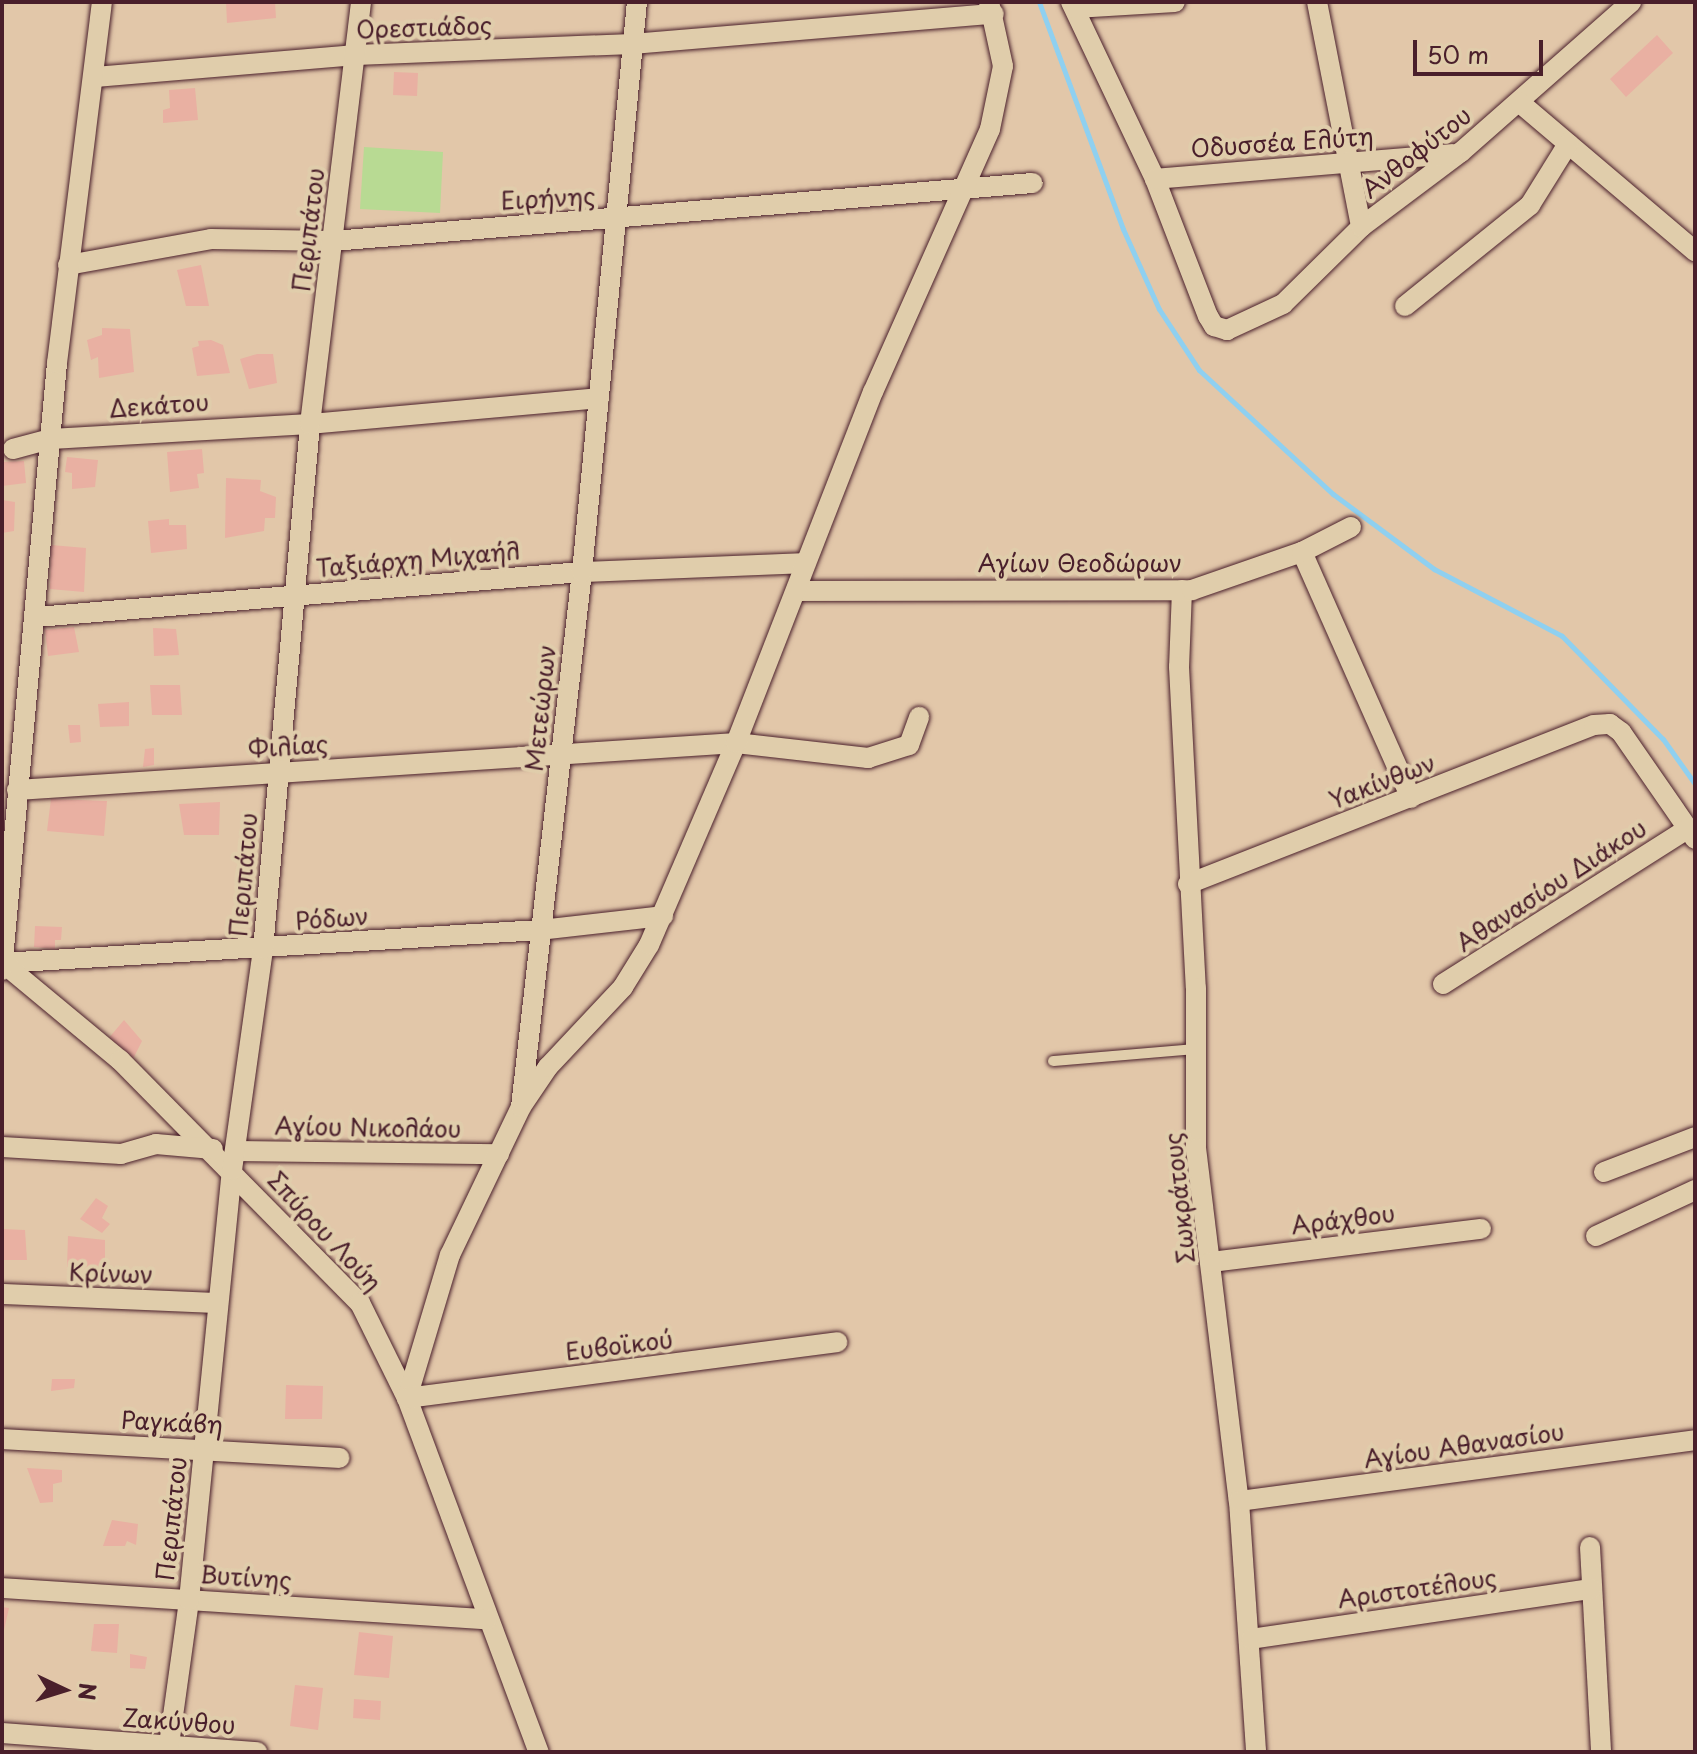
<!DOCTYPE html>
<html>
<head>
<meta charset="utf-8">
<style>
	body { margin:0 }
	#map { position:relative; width:1697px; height:1754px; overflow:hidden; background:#e2c7a9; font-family:"Playpen Sans",sans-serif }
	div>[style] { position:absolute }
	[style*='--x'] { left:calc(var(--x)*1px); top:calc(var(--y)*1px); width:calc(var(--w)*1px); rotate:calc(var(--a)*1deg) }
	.green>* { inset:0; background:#b8da93 }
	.stream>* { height:5px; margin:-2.5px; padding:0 2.5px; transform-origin:2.5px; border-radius:2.5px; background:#8fd0f0 }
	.building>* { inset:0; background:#e9b0a2 }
	.roads { filter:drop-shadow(0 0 2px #4a1f2b) drop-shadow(0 0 2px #4a1f2b) }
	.service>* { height:10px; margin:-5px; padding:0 5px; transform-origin:5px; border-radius:5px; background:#e0cdab }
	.minor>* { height:20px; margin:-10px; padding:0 10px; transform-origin:10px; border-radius:10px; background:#e0cdab }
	span { translate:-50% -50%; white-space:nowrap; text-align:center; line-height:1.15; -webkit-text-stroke:8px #e0cdab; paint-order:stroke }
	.street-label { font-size:24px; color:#4a1f2b }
	.frame { position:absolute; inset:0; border:4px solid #4a1f2b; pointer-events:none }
	.north { position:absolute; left:24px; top:1650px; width:80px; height:80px; -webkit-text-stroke:6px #e0cdab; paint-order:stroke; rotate:94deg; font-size:22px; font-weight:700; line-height:32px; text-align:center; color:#4a1f2b }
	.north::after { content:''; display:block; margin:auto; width:28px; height:36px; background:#4a1f2b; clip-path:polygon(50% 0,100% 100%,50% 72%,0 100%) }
	.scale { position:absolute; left:1413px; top:40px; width:130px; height:36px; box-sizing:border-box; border:4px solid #4a1f2b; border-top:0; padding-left:10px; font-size:24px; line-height:28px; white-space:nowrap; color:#4a1f2b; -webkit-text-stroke:6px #e0cdab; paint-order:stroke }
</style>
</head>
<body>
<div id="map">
	<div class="green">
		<i style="clip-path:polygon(364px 147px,443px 152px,440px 213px,360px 209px)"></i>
	</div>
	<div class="stream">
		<i style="--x:1039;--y:2;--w:242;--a:69.7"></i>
		<i style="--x:1123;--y:229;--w:88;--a:65.8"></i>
		<i style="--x:1159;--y:309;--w:73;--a:56.7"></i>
		<i style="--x:1199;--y:370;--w:183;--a:42.8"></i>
		<i style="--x:1333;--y:494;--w:126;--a:36.6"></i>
		<i style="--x:1434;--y:569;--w:144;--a:27.6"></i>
		<i style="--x:1562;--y:636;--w:144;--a:45.6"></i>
		<i style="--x:1663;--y:739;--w:55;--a:54.6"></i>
	</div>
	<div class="building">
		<i style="clip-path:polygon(226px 2px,275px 2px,276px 18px,227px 23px)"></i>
		<i style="clip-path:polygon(1657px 35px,1673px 53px,1626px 97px,1610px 79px)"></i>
		<i style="clip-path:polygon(394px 72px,418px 73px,417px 96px,393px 95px)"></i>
		<i style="clip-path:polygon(195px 88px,198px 120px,163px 123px,163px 110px,170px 108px,169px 90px)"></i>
		<i style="clip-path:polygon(201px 265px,209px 306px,186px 306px,177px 270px)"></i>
		<i style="clip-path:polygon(102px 328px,130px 329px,134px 372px,99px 378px,98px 357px,91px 360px,87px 340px,102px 335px)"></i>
		<i style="clip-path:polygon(211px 340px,223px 345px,230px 373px,197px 376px,192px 348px,199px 346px,198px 341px)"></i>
		<i style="clip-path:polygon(257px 354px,273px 354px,277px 383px,249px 389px,240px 359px)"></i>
		<i style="clip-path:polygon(202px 449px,204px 473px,197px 474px,199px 488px,170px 492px,167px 452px)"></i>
		<i style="clip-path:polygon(67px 457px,98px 460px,95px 487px,72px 489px,72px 473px,65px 472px)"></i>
		<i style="clip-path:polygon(24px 461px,26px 483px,2px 486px,2px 462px)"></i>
		<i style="clip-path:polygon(226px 478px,261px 480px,260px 491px,276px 497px,275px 518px,265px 518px,264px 531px,225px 538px)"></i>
		<i style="clip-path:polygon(2px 500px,15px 502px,14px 531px,2px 533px)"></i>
		<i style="clip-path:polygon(169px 519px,169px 525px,186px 525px,187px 549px,151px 553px,148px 521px)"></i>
		<i style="clip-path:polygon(51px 545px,86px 548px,84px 592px,50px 589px)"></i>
		<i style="clip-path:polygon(74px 627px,79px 652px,48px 656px,45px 630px)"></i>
		<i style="clip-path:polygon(153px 628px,176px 629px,179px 655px,154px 656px)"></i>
		<i style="clip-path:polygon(150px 685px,180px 685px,182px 715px,152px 715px)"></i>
		<i style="clip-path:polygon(129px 702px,129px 726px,100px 727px,98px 704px)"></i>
		<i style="clip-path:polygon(68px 725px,80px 725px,81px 742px,70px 743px)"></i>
		<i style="clip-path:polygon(154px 748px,154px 765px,143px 767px,145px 749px)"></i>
		<i style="clip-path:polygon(51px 799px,107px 801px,104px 836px,47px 831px)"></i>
		<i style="clip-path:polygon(220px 802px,219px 835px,184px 835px,179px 804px)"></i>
		<i style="clip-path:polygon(35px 926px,62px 927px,61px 940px,55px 940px,55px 949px,34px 947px)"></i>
		<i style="clip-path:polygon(124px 1020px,142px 1041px,132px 1061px,108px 1039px)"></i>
		<i style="clip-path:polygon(96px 1198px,108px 1206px,102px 1218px,110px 1224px,102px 1233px,80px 1219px)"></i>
		<i style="clip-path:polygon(2px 1229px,25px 1230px,27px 1260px,2px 1260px)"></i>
		<i style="clip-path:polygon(68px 1236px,105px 1240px,105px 1270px,67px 1267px)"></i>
		<i style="clip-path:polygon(52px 1379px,75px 1379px,74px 1388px,51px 1391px)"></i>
		<i style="clip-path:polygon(286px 1385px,323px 1386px,322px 1419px,285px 1419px)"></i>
		<i style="clip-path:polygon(27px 1468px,62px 1470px,62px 1482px,53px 1484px,53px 1502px,40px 1503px)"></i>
		<i style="clip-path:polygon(112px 1520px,138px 1524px,136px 1545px,127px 1541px,125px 1546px,103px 1546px)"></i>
		<i style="clip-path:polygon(2px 1607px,9px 1608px,2px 1639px)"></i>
		<i style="clip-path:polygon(94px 1624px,119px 1624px,117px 1653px,91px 1651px)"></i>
		<i style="clip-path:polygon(359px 1632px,393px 1636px,389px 1678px,354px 1675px)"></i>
		<i style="clip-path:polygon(130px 1654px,147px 1657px,145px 1669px,130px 1668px)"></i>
		<i style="clip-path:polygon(295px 1685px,323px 1688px,318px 1730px,290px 1726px)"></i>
		<i style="clip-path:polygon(354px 1699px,381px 1701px,380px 1720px,353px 1718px)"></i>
	</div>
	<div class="roads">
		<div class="service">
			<i style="--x:1053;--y:1061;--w:144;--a:-4.8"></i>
		</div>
		<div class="minor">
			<i style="--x:1071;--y:2;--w:196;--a:64.6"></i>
			<i style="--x:1155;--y:179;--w:147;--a:68.9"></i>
			<i style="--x:1208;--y:316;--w:12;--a:59"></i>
			<i style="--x:1214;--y:326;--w:14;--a:17"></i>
			<i style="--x:1227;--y:330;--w:62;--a:-24.9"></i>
			<i style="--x:1283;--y:304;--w:110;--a:-44.6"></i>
			<i style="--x:1361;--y:227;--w:125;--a:-36.9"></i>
			<i style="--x:1461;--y:152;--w:227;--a:-41.4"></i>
			<i style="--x:1317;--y:2;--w:229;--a:78.9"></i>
			<i style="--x:1075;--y:8;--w:100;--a:-3.4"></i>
			<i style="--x:95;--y:77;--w:262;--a:-4.8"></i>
			<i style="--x:356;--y:55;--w:277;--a:-2.3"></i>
			<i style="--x:633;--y:44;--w:362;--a:-4.8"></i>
			<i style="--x:1519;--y:102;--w:231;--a:40.3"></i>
			<i style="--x:1155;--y:179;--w:299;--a:-4.8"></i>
			<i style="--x:68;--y:265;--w:145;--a:-10.3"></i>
			<i style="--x:211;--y:239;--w:122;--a:0.9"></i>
			<i style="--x:333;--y:241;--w:702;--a:-4.74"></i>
			<i style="--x:1405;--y:306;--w:161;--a:-38.9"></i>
			<i style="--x:1530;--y:205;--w:72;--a:-58.1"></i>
			<i style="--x:13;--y:449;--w:39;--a:-15"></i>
			<i style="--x:51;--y:439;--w:259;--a:-3.3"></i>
			<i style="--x:310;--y:424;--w:290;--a:-5.1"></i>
			<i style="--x:1302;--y:552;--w:269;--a:66.1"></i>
			<i style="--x:1182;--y:590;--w:77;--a:92.2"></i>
			<i style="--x:1179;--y:667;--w:321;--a:87"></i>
			<i style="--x:1196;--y:988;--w:160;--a:90"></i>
			<i style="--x:1196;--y:1148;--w:356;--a:83.1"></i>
			<i style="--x:1239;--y:1501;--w:252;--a:86.1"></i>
			<i style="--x:796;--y:591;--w:396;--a:-0.1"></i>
			<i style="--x:1192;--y:590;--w:116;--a:-19.1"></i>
			<i style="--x:1302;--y:552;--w:55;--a:-27"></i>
			<i style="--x:36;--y:617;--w:548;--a:-4.71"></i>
			<i style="--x:582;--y:572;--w:222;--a:-2.3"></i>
			<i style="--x:17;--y:790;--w:721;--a:-3.74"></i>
			<i style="--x:736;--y:743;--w:133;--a:6.5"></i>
			<i style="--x:868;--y:758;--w:43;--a:-17.6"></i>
			<i style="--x:909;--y:745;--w:30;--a:-70"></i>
			<i style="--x:1188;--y:884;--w:436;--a:-21.4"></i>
			<i style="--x:1594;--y:725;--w:16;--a:-4"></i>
			<i style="--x:1610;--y:724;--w:14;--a:36"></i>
			<i style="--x:1621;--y:732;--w:130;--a:55.3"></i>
			<i style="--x:2;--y:963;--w:539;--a:-3.51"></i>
			<i style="--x:540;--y:930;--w:124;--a:-6.5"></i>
			<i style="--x:3;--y:963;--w:152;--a:39.7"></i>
			<i style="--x:120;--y:1060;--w:342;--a:45.4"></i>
			<i style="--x:360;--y:1303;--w:106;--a:63.7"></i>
			<i style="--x:407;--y:1398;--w:378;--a:69.6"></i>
			<i style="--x:2;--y:970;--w:609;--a:-84.82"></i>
			<i style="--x:57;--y:363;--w:364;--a:-82.9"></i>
			<i style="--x:1443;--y:984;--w:289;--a:-32.4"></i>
			<i style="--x:523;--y:1104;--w:45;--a:-56"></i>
			<i style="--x:548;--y:1067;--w:110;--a:-46.8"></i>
			<i style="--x:623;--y:987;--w:49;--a:-58.2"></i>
			<i style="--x:649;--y:945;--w:220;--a:-66.7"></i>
			<i style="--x:736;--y:743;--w:377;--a:-68.7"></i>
			<i style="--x:873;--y:392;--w:288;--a:-66"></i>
			<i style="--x:990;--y:129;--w:64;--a:-78.3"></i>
			<i style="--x:1003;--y:66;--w:66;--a:-102.3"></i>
			<i style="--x:2;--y:1147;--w:119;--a:3.4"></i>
			<i style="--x:121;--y:1154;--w:36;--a:-16"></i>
			<i style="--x:156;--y:1144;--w:57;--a:5"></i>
			<i style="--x:236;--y:1151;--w:263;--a:0.7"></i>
			<i style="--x:1604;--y:1172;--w:97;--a:-21"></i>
			<i style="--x:1596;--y:1236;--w:109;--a:-24.9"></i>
			<i style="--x:1211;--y:1262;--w:272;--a:-7"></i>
			<i style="--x:2;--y:1294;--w:216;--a:2.4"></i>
			<i style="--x:407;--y:1398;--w:149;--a:-73.3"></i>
			<i style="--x:450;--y:1255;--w:164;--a:-64.4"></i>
			<i style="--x:521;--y:1107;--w:538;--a:-83.5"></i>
			<i style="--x:582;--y:572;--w:573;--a:-84.49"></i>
			<i style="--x:407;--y:1398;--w:434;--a:-7.4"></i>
			<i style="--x:2;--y:1439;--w:338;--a:3.2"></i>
			<i style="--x:1239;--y:1501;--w:460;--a:-7.6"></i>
			<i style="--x:1590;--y:1547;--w:205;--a:86.9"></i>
			<i style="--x:2;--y:1588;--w:486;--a:3.7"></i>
			<i style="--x:1251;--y:1639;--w:344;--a:-8.4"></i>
			<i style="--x:2;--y:1733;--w:256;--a:4.3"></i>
			<i style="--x:168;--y:1752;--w:153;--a:-82.1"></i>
			<i style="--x:189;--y:1600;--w:432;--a:-84.3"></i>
			<i style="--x:232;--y:1170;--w:223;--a:-82"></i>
			<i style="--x:263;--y:949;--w:527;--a:-84.88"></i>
			<i style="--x:310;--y:424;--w:425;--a:-83.1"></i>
		</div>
	</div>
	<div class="street-label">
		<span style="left:424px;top:27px;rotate:-2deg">Ορεστιάδος</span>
		<span style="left:1282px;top:142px;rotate:-4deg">Οδυσσέα Ελύτη</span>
		<span style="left:1416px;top:152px;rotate:-38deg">Ανθοφύτου</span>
		<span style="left:548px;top:198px;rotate:-3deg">Ειρήνης</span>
		<span style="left:308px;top:230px;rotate:-83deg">Περιπάτου</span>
		<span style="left:159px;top:405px;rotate:-4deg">Δεκάτου</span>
		<span style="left:418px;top:559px;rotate:-5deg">Ταξιάρχη Μιχαήλ</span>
		<span style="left:1080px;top:563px">Αγίων Θεοδώρων</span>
		<span style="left:540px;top:708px;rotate:-84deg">Μετεώρων</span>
		<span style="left:288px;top:746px;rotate:-4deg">Φιλίας</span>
		<span style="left:1382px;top:781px;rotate:-21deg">Υακίνθων</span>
		<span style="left:243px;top:875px;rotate:-85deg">Περιπάτου</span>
		<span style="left:1551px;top:885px;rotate:-33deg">Αθανασίου Διάκου</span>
		<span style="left:332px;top:918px;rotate:-4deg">Ρόδων</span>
		<span style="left:368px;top:1127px;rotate:1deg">Αγίου Νικολάου</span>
		<span style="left:1179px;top:1198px;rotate:-96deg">Σωκράτους</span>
		<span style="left:1343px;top:1219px;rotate:-7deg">Αράχθου</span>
		<span style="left:325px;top:1231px;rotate:47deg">Σπύρου Λούη</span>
		<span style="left:111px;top:1273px;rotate:2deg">Κρίνων</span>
		<span style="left:619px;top:1345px;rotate:-7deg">Ευβοϊκού</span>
		<span style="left:172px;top:1422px;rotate:3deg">Ραγκάβη</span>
		<span style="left:1464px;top:1445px;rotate:-8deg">Αγίου Αθανασίου</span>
		<span style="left:171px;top:1519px;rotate:-84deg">Περιπάτου</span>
		<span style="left:246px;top:1577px;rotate:4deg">Βυτίνης</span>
		<span style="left:1417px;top:1588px;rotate:-8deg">Αριστοτέλους</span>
		<span style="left:179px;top:1721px;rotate:4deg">Ζακύνθου</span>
	</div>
	<div class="frame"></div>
	<div class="north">N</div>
	<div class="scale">50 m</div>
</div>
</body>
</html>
